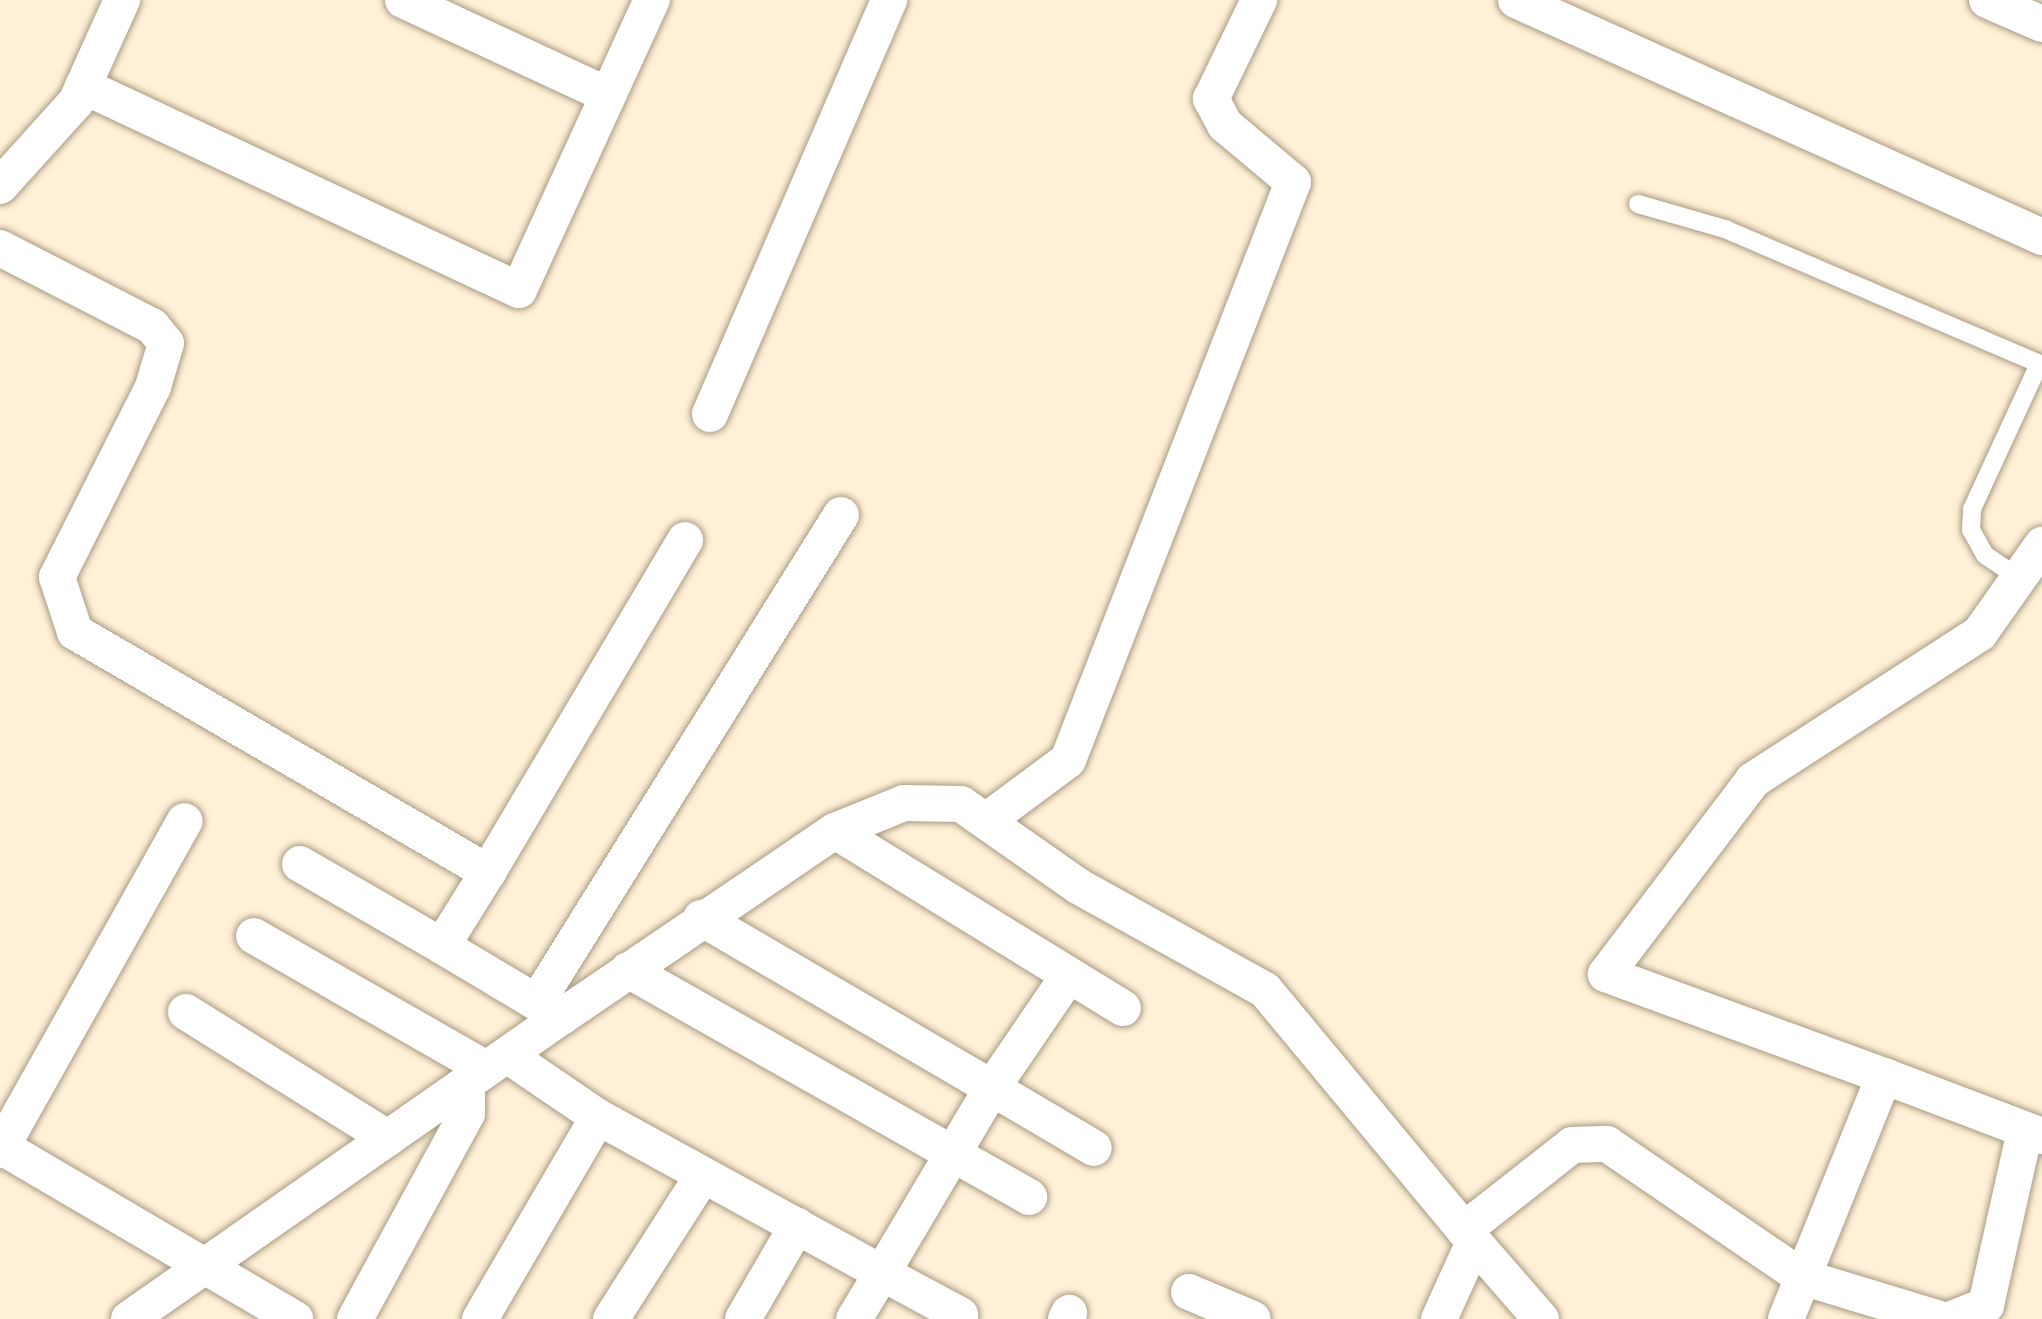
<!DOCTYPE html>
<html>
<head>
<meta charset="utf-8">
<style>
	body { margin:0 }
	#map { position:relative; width:2042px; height:1319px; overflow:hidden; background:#fff1d7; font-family:"Asap Condensed",sans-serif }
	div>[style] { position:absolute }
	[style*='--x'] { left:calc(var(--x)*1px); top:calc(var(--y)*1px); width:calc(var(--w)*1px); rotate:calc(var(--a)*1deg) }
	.roads { filter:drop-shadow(0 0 3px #aa9c84) drop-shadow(0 0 3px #aa9c84) }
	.lane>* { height:18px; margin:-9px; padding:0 9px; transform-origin:9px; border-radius:9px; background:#fff }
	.street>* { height:36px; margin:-18px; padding:0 18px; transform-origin:18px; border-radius:18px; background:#fff }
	span { translate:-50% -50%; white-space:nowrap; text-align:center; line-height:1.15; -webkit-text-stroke:10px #fff1d7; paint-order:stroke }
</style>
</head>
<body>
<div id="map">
	<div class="roads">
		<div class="lane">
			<i style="--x:1638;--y:204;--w:91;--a:16"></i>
			<i style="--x:1725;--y:229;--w:345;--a:23.2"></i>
			<i style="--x:2019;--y:578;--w:41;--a:-145.9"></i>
			<i style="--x:1985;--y:555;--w:29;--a:-119"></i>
			<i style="--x:1971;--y:530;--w:21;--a:-87"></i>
			<i style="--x:1972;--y:509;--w:160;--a:-65.2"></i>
		</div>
		<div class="street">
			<i style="--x:403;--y:0;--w:226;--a:24.9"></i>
			<i style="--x:1516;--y:0;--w:577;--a:24.25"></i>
			<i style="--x:1987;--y:0;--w:60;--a:23.6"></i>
			<i style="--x:83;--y:86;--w:481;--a:25.1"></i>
			<i style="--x:519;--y:290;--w:319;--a:-65.4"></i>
			<i style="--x:0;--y:186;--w:113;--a:-47.9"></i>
			<i style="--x:76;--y:102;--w:112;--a:-65.7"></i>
			<i style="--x:0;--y:248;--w:171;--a:27.2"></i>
			<i style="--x:152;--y:326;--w:22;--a:51"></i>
			<i style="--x:166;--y:343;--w:46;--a:106.5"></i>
			<i style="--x:153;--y:387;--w:213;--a:116.8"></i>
			<i style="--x:57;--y:577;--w:58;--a:71.9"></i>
			<i style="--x:75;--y:632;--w:478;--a:30.2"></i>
			<i style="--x:488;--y:872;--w:87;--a:121.9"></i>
			<i style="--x:442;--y:946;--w:139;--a:30.8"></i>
			<i style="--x:561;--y:1017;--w:331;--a:-34.2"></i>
			<i style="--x:835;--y:831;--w:74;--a:-22.1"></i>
			<i style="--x:904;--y:803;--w:57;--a:1"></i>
			<i style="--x:961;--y:804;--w:143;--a:35"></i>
			<i style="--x:1078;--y:886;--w:214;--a:29.1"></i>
			<i style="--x:1265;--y:990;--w:327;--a:50.3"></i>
			<i style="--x:1474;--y:1242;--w:85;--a:114.4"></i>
			<i style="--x:710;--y:414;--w:451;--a:-66.6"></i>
			<i style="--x:986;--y:821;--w:102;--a:-36.6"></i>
			<i style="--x:1068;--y:760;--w:620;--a:-68.73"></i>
			<i style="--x:1293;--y:182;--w:89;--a:-140"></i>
			<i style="--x:1225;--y:125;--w:30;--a:-118"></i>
			<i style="--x:1211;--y:99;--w:110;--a:-64.1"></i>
			<i style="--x:835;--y:831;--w:338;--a:31.6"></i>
			<i style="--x:300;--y:864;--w:164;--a:30"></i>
			<i style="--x:488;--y:872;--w:386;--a:-59.3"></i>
			<i style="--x:254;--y:936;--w:267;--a:29.8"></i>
			<i style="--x:628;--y:970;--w:461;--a:29.5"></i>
			<i style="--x:1069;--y:975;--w:137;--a:124.3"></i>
			<i style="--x:992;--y:1088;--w:118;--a:30.5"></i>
			<i style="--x:537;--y:1002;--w:574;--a:-58.03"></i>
			<i style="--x:186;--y:1012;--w:238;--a:32"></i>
			<i style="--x:1884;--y:1076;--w:169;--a:20.8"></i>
			<i style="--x:598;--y:1117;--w:324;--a:28.8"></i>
			<i style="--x:882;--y:1273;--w:215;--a:-59.3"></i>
			<i style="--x:992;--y:1088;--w:337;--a:-149.7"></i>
			<i style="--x:2;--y:1147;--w:340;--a:30.4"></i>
			<i style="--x:0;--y:1150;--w:377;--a:-60.7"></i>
			<i style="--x:1464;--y:1230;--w:137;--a:-38.2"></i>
			<i style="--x:1572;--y:1145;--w:35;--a:-2"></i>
			<i style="--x:1607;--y:1144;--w:236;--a:34.3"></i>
			<i style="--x:1802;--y:1277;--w:144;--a:16.9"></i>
			<i style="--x:1474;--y:1242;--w:102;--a:49"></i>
			<i style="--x:1189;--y:1292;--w:69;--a:22.9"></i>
			<i style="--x:129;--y:1319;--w:527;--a:-34.96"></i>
			<i style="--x:355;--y:1319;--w:234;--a:-61.4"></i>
			<i style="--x:467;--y:1114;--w:31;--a:-90"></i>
			<i style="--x:480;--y:1319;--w:234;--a:-59.7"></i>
			<i style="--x:598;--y:1117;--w:110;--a:-145.7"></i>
			<i style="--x:611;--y:1319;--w:171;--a:-57.4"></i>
			<i style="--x:743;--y:1319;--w:108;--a:-59.9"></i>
			<i style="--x:854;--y:1319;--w:54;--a:-58.7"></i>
			<i style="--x:882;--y:1273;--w:89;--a:28.3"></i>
			<i style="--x:1066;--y:1319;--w:7;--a:-63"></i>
			<i style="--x:1786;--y:1319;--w:262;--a:-68"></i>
			<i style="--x:1884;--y:1076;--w:296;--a:-159.9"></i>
			<i style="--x:1606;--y:974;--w:243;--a:-52.8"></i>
			<i style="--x:1753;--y:780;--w:270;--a:-32.9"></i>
			<i style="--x:1980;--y:633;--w:108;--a:-54.8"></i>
			<i style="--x:1952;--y:1319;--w:37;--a:-22"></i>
			<i style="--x:1986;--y:1305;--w:179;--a:-77.4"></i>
		</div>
	</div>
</div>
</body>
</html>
